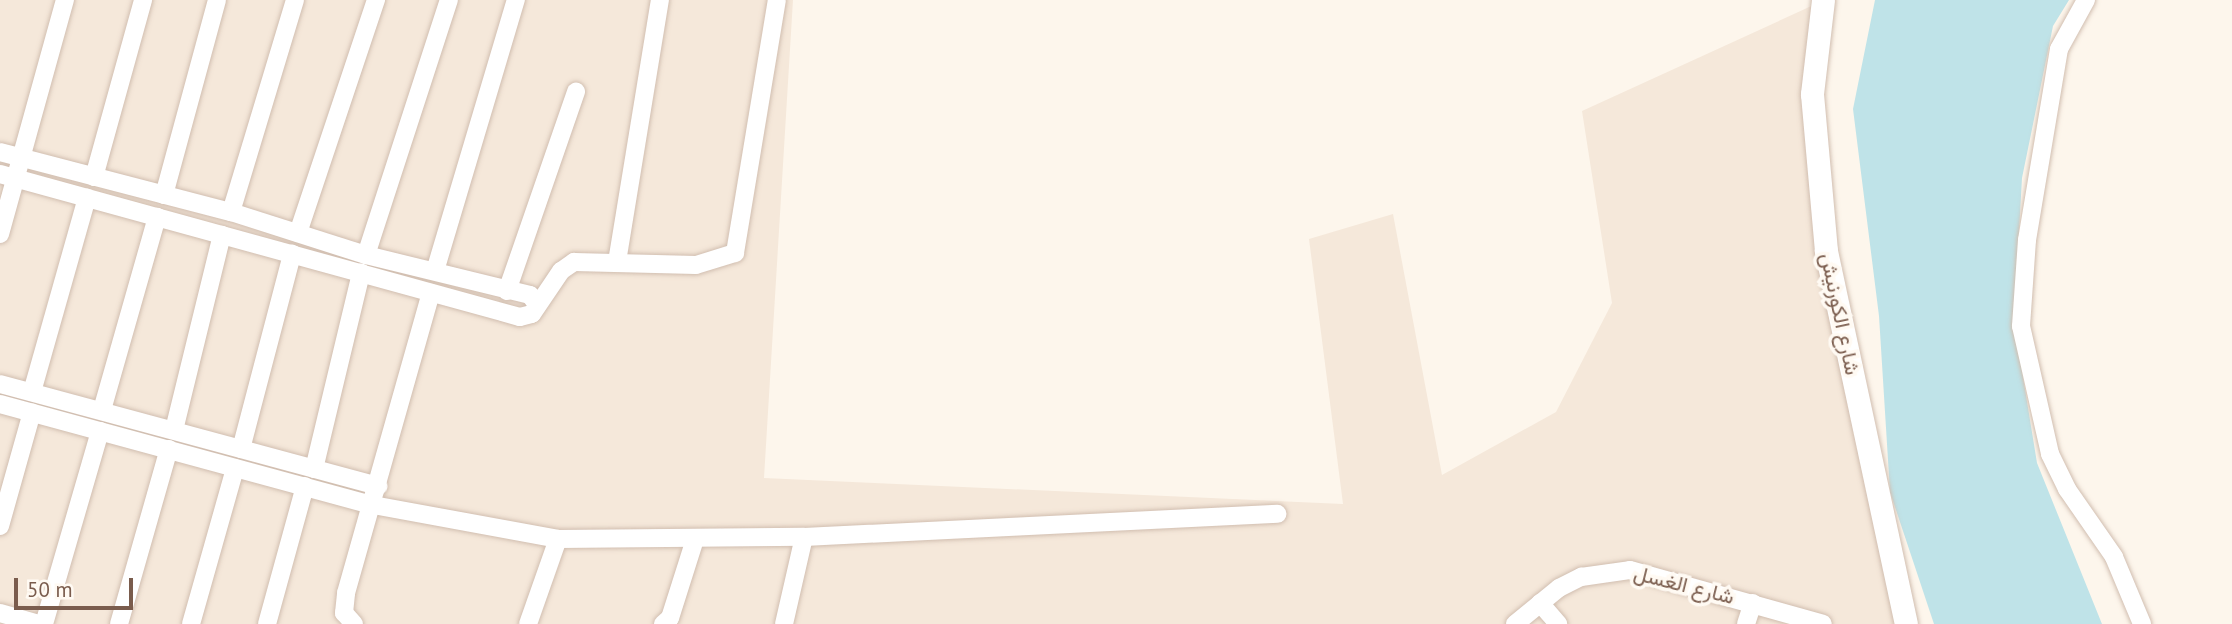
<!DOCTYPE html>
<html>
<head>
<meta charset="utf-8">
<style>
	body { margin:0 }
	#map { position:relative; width:2232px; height:624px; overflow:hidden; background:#fdf6ec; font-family:"PT Sans",Vazirmatn,sans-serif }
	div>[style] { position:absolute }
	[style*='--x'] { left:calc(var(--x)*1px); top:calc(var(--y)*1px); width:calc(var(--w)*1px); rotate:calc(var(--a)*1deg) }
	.residential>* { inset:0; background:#f5e8da }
	.water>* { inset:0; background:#bfe3e8 }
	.roads { filter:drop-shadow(0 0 2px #d1beb0) drop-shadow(0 0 2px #d1beb0) }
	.minor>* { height:18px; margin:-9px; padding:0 9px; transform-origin:9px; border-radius:9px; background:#fff }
	.tertiary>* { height:23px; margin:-11.5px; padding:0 11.5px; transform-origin:11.5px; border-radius:11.5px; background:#fff }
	span { translate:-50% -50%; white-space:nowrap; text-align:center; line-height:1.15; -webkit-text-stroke:7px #fffaf3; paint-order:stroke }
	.street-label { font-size:21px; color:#7a5c4d }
	.scale { position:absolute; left:14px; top:578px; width:119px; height:32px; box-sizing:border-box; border:4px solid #7a5c4d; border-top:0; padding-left:9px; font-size:21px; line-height:24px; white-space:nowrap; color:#7a5c4d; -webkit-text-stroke:5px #fffaf3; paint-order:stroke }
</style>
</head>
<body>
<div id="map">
	<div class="residential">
		<i style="clip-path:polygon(0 0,793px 0,764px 478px,1343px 504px,1309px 239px,1393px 214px,1442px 475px,1556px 412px,1612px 303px,1582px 111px,1818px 3px,1834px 260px,1897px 624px,0 624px)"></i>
	</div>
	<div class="water">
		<i style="clip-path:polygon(1875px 0,2069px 0,2053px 26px,2022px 178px,2014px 322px,2037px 463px,2102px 624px,1934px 624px,1890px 492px,1879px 316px,1853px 109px)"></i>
	</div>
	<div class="roads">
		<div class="minor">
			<i style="--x:2086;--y:0;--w:56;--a:118.9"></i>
			<i style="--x:2059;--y:49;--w:194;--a:99.5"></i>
			<i style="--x:2027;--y:240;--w:86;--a:94"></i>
			<i style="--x:2021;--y:326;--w:131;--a:77.2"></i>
			<i style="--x:2050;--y:454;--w:39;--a:64"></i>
			<i style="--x:2067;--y:489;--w:83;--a:55.3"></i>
			<i style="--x:2114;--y:557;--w:73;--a:67.3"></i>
			<i style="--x:0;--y:152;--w:239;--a:14.6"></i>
			<i style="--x:231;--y:212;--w:142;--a:17.7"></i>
			<i style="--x:366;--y:255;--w:169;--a:13.7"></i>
			<i style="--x:530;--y:295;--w:10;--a:53"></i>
			<i style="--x:0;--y:174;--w:539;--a:15.38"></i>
			<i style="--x:520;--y:317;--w:12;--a:-14"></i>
			<i style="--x:532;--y:314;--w:52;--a:-56"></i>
			<i style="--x:561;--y:271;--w:16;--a:-35"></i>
			<i style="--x:574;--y:262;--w:122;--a:1.4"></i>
			<i style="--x:696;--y:265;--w:41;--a:-17.1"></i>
			<i style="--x:735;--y:253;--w:256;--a:-80.6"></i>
			<i style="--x:94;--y:177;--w:184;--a:-74.5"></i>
			<i style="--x:164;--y:195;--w:202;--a:-74.8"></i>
			<i style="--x:231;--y:212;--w:221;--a:-73.2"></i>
			<i style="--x:298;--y:233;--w:246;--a:-71.5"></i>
			<i style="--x:0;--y:234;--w:243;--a:-74.5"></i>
			<i style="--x:366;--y:255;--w:268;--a:-72"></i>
			<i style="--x:617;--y:262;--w:266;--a:-80.7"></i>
			<i style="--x:435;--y:271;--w:283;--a:-73.4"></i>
			<i style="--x:507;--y:291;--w:211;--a:-70.9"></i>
			<i style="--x:0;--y:384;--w:392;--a:15.1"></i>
			<i style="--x:32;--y:392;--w:202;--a:-74.2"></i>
			<i style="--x:0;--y:404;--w:386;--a:15.2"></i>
			<i style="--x:373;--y:505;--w:188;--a:10.4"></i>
			<i style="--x:558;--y:539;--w:246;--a:-0.5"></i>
			<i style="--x:804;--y:537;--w:474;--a:-2.8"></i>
			<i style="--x:102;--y:410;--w:201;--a:-74.1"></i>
			<i style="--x:174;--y:430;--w:201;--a:-76.2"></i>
			<i style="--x:241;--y:449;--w:202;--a:-75.3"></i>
			<i style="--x:314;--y:469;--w:202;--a:-76.5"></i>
			<i style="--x:0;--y:526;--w:118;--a:-74.3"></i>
			<i style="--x:1540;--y:603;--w:28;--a:49"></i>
			<i style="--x:0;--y:613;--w:41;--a:15.8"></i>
			<i style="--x:44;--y:624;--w:201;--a:-73.8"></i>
			<i style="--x:119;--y:624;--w:182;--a:-74.1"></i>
			<i style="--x:191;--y:624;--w:162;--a:-74.2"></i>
			<i style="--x:267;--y:624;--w:143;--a:-74.6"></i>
			<i style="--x:354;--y:624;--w:15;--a:-132"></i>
			<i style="--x:344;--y:613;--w:20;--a:-84"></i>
			<i style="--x:346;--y:593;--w:312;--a:-74.2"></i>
			<i style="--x:528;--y:624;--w:90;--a:-70.6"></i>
			<i style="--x:663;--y:624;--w:9;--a:-41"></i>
			<i style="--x:670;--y:618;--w:83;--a:-72.4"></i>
			<i style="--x:784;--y:624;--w:89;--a:-77.1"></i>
			<i style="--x:1515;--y:624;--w:57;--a:-39.3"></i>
			<i style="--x:1559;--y:588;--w:25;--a:-27"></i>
			<i style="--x:1581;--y:577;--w:49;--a:-8.1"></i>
			<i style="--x:1630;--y:570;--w:200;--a:15.6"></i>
			<i style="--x:1746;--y:624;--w:22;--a:-72"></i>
		</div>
		<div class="tertiary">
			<i style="--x:1823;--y:0;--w:95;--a:96.7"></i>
			<i style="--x:1812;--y:94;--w:158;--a:84.9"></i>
			<i style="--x:1826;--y:251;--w:381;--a:77.9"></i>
		</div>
	</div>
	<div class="street-label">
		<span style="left:1840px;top:314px;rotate:78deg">شارع الكورنيش</span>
		<span style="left:1684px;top:585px;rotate:14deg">شارع الغسل</span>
	</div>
	<div class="scale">50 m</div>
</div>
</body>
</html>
